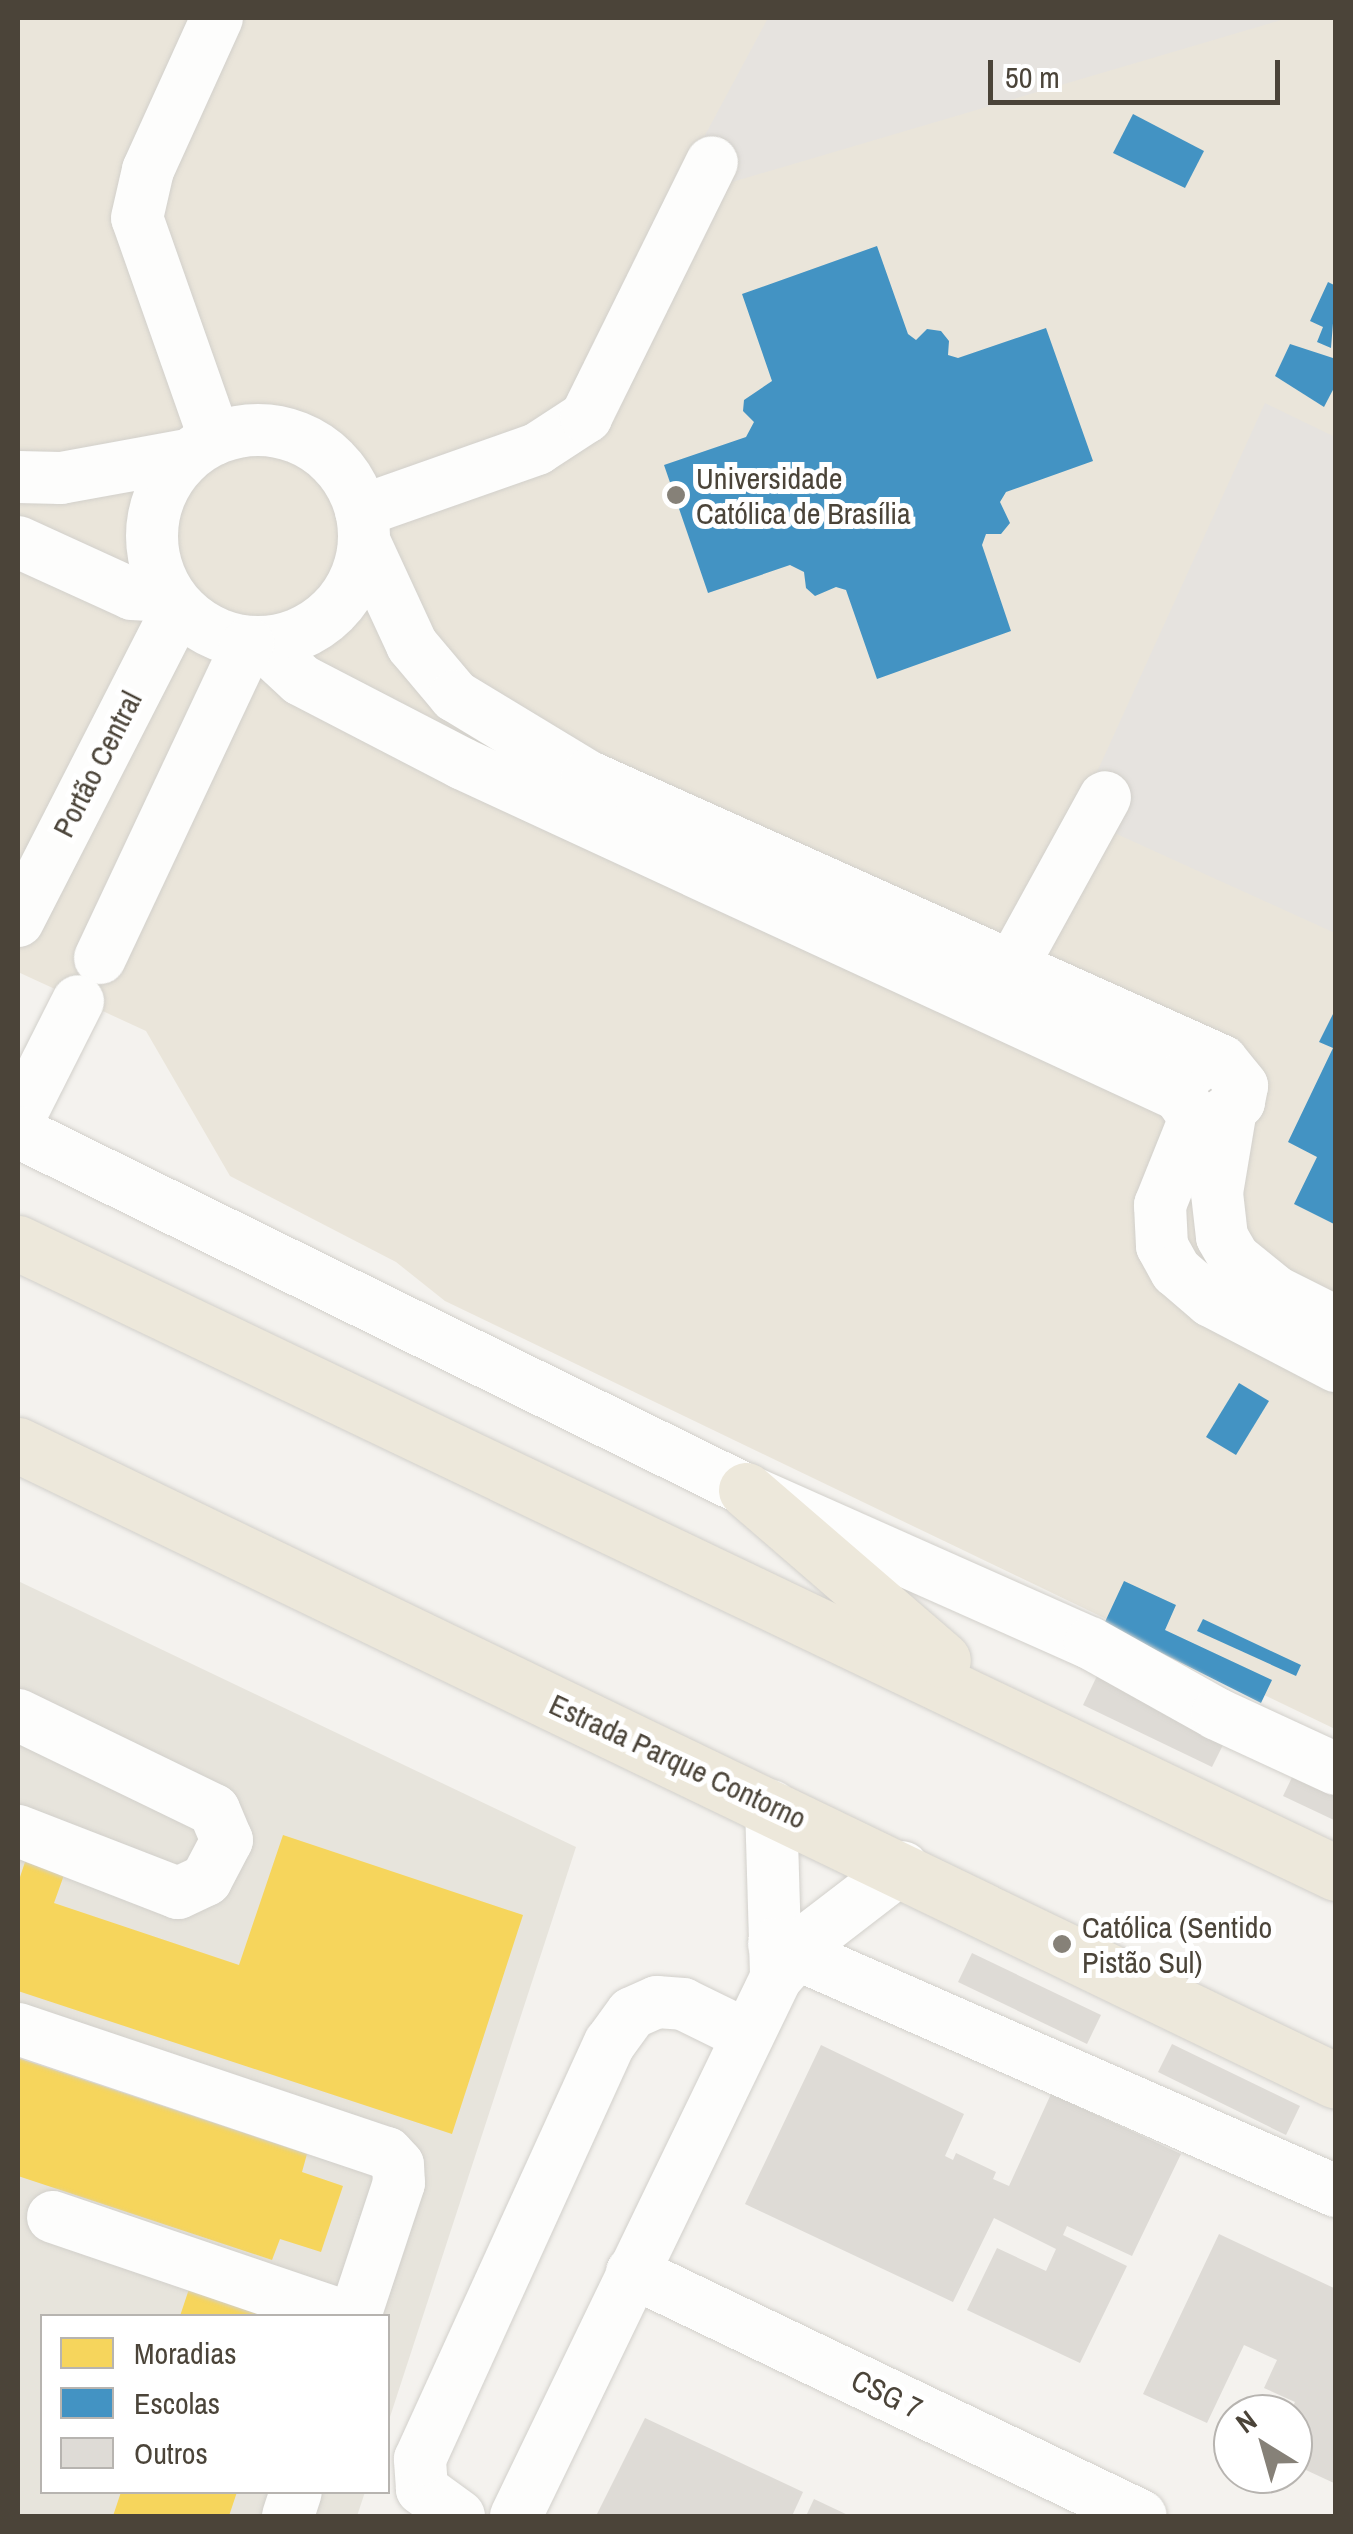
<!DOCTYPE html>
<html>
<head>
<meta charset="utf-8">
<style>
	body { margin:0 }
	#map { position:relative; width:1353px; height:2534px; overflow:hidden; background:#f4f2ee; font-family:"Archivo Narrow",sans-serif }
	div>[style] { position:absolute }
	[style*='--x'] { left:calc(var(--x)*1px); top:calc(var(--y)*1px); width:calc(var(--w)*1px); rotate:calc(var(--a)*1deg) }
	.residential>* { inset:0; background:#e7e4dc }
	.education>* { inset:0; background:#eae5da }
	.parking>* { inset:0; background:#e6e3df }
	.homes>* { inset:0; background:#f6d55c }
	.schools>* { inset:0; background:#4393c3 }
	.building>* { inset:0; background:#dedbd6 }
	.roads { filter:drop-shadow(0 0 2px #d2d0cb) drop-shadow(0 0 2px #d2d0cb) }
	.minor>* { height:52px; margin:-26px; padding:0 26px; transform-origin:26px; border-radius:26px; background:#fdfdfc }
	.minor>.ring { margin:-26px; padding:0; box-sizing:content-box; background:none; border:52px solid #fdfdfc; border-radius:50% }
	.highway>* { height:55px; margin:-27.5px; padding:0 27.5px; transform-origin:27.5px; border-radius:27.5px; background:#ede8db }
	.dots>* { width:28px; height:28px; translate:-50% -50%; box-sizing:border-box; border:5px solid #fff; border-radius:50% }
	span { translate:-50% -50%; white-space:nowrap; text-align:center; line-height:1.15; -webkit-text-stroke:10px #fff; paint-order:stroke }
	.poi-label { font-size:30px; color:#4b4439 }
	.left { translate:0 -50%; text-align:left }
	.street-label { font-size:30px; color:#4b4439 }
	.frame { position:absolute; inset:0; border:20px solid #4b4439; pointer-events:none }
	.legend { position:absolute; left:40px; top:2314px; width:350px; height:180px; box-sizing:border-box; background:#fff; border:2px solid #b7b4b0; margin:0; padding:12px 18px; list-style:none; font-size:30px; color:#4b4439 }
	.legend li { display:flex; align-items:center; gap:20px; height:50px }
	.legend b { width:50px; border:2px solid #b7b4b0 }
	.north { position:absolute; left:1213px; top:2394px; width:100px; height:100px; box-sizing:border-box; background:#fff; border:2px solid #b7b4b0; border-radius:50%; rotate:323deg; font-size:28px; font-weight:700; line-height:40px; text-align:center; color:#4b4439 }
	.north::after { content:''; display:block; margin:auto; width:35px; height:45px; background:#868178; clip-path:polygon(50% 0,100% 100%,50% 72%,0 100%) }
	.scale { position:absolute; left:988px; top:60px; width:292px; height:45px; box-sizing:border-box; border:5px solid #4b4439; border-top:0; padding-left:12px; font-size:30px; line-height:35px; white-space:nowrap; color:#4b4439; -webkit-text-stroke:8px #fff; paint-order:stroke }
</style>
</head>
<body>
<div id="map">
	<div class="residential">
		<i style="clip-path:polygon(18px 1581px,576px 1847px,388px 2423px,388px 2316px,42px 2316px,42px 2492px,365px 2492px,357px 2516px,18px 2516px)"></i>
	</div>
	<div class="education">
		<i style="clip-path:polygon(18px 18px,1335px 18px,1335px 1729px,445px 1301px,396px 1262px,230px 1176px,146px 1031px,18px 972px)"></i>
	</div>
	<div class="parking">
		<i style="clip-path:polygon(768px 18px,1288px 18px,722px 185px,689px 165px)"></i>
		<i style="clip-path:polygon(1265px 403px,1335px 437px,1335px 933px,1077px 816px)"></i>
	</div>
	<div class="homes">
		<i style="clip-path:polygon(283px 1835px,523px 1915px,452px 2134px,18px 1991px,18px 1883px,25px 1862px,64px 1875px,54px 1903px,239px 1965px)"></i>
		<i style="clip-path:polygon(18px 2058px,307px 2154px,302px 2172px,343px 2186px,321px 2252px,280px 2239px,272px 2260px,18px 2176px)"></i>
		<i style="clip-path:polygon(189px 2289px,271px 2316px,180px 2316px)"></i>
		<i style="clip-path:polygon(121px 2492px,237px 2492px,229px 2516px,113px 2516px)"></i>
	</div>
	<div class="schools">
		<i style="clip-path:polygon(1133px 114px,1204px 151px,1185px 188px,1113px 153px)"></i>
		<i style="clip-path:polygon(877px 246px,908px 334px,916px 340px,927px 329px,941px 331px,949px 341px,948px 355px,958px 358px,1046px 328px,1093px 461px,1006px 492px,1000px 502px,1010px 523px,1001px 534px,986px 534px,982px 545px,1011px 631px,877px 679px,846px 590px,836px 587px,815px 596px,806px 588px,804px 572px,790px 565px,708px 593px,664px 465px,746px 437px,754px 422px,743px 411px,744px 400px,772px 381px,742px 294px)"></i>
		<i style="clip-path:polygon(1328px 282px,1336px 286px,1331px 348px,1317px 342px,1323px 327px,1310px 321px)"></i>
		<i style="clip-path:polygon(1290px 344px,1336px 359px,1336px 384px,1324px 407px,1275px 376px)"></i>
		<i style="clip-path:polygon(1336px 1008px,1336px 1225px,1294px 1204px,1317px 1157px,1288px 1142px,1333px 1048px,1319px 1042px)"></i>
		<i style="clip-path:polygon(1239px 1383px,1269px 1401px,1236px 1455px,1206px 1437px)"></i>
		<i style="clip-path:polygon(1124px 1581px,1176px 1605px,1165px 1630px,1272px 1680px,1261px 1703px,1104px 1624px)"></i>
		<i style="clip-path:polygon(1203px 1619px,1301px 1665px,1296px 1676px,1197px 1631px)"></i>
	</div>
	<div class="building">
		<i style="clip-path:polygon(1097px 1676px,1226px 1739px,1212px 1767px,1083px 1705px)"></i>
		<i style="clip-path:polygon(1297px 1767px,1336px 1786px,1336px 1821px,1283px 1796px)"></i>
		<i style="clip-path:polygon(972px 1953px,1101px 2015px,1087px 2044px,958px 1982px)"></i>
		<i style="clip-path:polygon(1172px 2044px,1300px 2106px,1286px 2135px,1158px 2072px)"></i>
		<i style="clip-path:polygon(821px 2045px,964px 2114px,945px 2156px,953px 2160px,956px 2153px,996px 2172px,993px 2179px,1009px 2186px,1051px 2094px,1181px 2154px,1132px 2256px,1067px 2226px,1063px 2235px,1127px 2266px,1080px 2363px,967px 2310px,997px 2248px,1046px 2271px,1056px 2249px,994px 2218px,953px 2302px,745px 2204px)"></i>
		<i style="clip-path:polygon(1219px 2234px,1336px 2289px,1336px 2484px,1293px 2464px,1289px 2414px,1295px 2402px,1264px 2388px,1277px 2360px,1244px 2345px,1207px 2423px,1143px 2394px)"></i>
		<i style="clip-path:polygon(645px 2418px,803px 2492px,792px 2516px,596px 2516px)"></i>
		<i style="clip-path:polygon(814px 2499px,850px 2516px,806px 2516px)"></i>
	</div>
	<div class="roads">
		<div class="minor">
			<i class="ring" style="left:152px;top:430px;width:160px;height:160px"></i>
			<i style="--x:215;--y:439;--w:234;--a:-109.4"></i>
			<i style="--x:137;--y:218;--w:49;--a:-77.1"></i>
			<i style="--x:148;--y:170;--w:167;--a:-65.6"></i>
			<i style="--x:18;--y:477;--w:43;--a:1.3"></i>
			<i style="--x:61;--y:478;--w:129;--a:-10.3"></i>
			<i style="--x:361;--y:511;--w:187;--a:-19.4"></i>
			<i style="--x:537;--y:449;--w:59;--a:-33.1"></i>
			<i style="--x:586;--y:417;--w:284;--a:-63.7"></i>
			<i style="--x:364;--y:541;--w:115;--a:65.2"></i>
			<i style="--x:412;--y:645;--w:67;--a:49.9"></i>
			<i style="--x:455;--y:696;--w:154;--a:31.2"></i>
			<i style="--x:587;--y:776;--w:696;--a:24.17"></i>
			<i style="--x:1222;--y:1061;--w:32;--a:51"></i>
			<i style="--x:1242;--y:1086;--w:16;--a:101"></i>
			<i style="--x:1239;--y:1102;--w:33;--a:142"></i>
			<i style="--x:1213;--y:1122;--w:18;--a:-167"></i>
			<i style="--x:1195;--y:1118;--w:28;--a:-125"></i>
			<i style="--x:1179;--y:1095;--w:16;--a:-83"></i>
			<i style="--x:1181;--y:1079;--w:33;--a:-38"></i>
			<i style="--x:18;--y:542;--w:125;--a:24.5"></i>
			<i style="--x:132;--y:594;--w:37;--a:3"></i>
			<i style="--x:261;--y:643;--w:54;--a:42.8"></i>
			<i style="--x:301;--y:680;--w:182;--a:27.4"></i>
			<i style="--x:463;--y:764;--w:789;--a:24.81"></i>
			<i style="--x:18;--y:921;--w:352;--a:-62.9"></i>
			<i style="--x:100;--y:958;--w:348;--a:-64.8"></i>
			<i style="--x:1010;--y:970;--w:197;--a:-61.2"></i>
			<i style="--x:1230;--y:1115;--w:79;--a:99.5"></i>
			<i style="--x:1217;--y:1193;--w:44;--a:83.5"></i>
			<i style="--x:1222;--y:1237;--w:24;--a:60"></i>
			<i style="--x:1234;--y:1258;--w:54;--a:39"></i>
			<i style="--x:1276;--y:1292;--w:67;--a:26.6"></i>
			<i style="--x:1195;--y:1118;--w:94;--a:111.9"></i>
			<i style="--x:1160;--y:1205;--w:41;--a:87.2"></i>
			<i style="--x:1162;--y:1246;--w:29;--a:61"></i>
			<i style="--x:1176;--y:1271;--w:46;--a:40.6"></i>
			<i style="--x:1211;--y:1301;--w:141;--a:27.5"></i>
			<i style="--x:18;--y:1120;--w:133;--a:-63.2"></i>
			<i style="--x:18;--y:1132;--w:811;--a:26.19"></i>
			<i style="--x:746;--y:1490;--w:376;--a:24"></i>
			<i style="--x:1090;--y:1643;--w:145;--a:29.2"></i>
			<i style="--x:1217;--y:1714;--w:131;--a:24.8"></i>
			<i style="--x:18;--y:1715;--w:218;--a:25.9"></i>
			<i style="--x:214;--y:1810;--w:33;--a:67"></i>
			<i style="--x:227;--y:1840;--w:45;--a:117.7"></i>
			<i style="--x:206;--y:1880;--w:31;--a:155"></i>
			<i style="--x:178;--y:1893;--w:172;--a:-158.8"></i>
			<i style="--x:771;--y:1806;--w:170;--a:88.3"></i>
			<i style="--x:774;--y:1944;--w:614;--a:23.73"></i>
			<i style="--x:18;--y:2029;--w:389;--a:18.6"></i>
			<i style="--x:387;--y:2153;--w:16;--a:47"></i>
			<i style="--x:398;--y:2165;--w:18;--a:87"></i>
			<i style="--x:399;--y:2183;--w:140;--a:108.3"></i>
			<i style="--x:53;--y:2217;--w:306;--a:18.8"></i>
			<i style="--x:632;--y:2272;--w:564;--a:25.61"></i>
			<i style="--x:288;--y:2516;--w:25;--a:-72"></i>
			<i style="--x:459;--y:2516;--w:46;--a:-143.9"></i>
			<i style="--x:422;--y:2489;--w:30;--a:-94"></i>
			<i style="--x:420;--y:2459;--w:457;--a:-65.5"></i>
			<i style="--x:610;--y:2043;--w:37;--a:-54"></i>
			<i style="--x:632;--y:2013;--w:27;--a:-24"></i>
			<i style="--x:657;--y:2002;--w:26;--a:4"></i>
			<i style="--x:683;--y:2004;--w:72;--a:26.2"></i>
			<i style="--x:516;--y:2516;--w:598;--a:-64.21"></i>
			<i style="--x:776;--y:1978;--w:56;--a:-48.6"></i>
			<i style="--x:813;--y:1936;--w:113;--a:-37.5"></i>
		</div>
		<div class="highway">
			<i style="--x:18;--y:1243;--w:1461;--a:25.55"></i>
			<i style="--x:18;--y:1445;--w:1463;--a:25.76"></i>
			<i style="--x:746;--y:1490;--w:260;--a:40.8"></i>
		</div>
	</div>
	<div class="dots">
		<i style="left:676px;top:495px;background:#868178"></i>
		<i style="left:1062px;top:1944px;background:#868178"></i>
	</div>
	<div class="poi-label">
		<span class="left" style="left:696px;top:495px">Universidade<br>Católica de Brasília</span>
		<span class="left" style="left:1082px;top:1944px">Católica (Sentido<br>Pistão Sul)</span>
	</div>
	<div class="street-label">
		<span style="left:97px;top:764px;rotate:-63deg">Portão Central</span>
		<span style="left:678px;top:1761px;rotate:25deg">Estrada Parque Contorno</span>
		<span style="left:887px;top:2394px;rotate:26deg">CSG 7</span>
	</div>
	<div class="frame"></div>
	<ul class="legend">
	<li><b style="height:28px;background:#f6d55c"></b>Moradias</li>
	<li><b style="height:28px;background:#4393c3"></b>Escolas</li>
	<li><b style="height:28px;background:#dedbd6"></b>Outros</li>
	</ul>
	<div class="north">N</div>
	<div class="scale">50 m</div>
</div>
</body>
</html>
